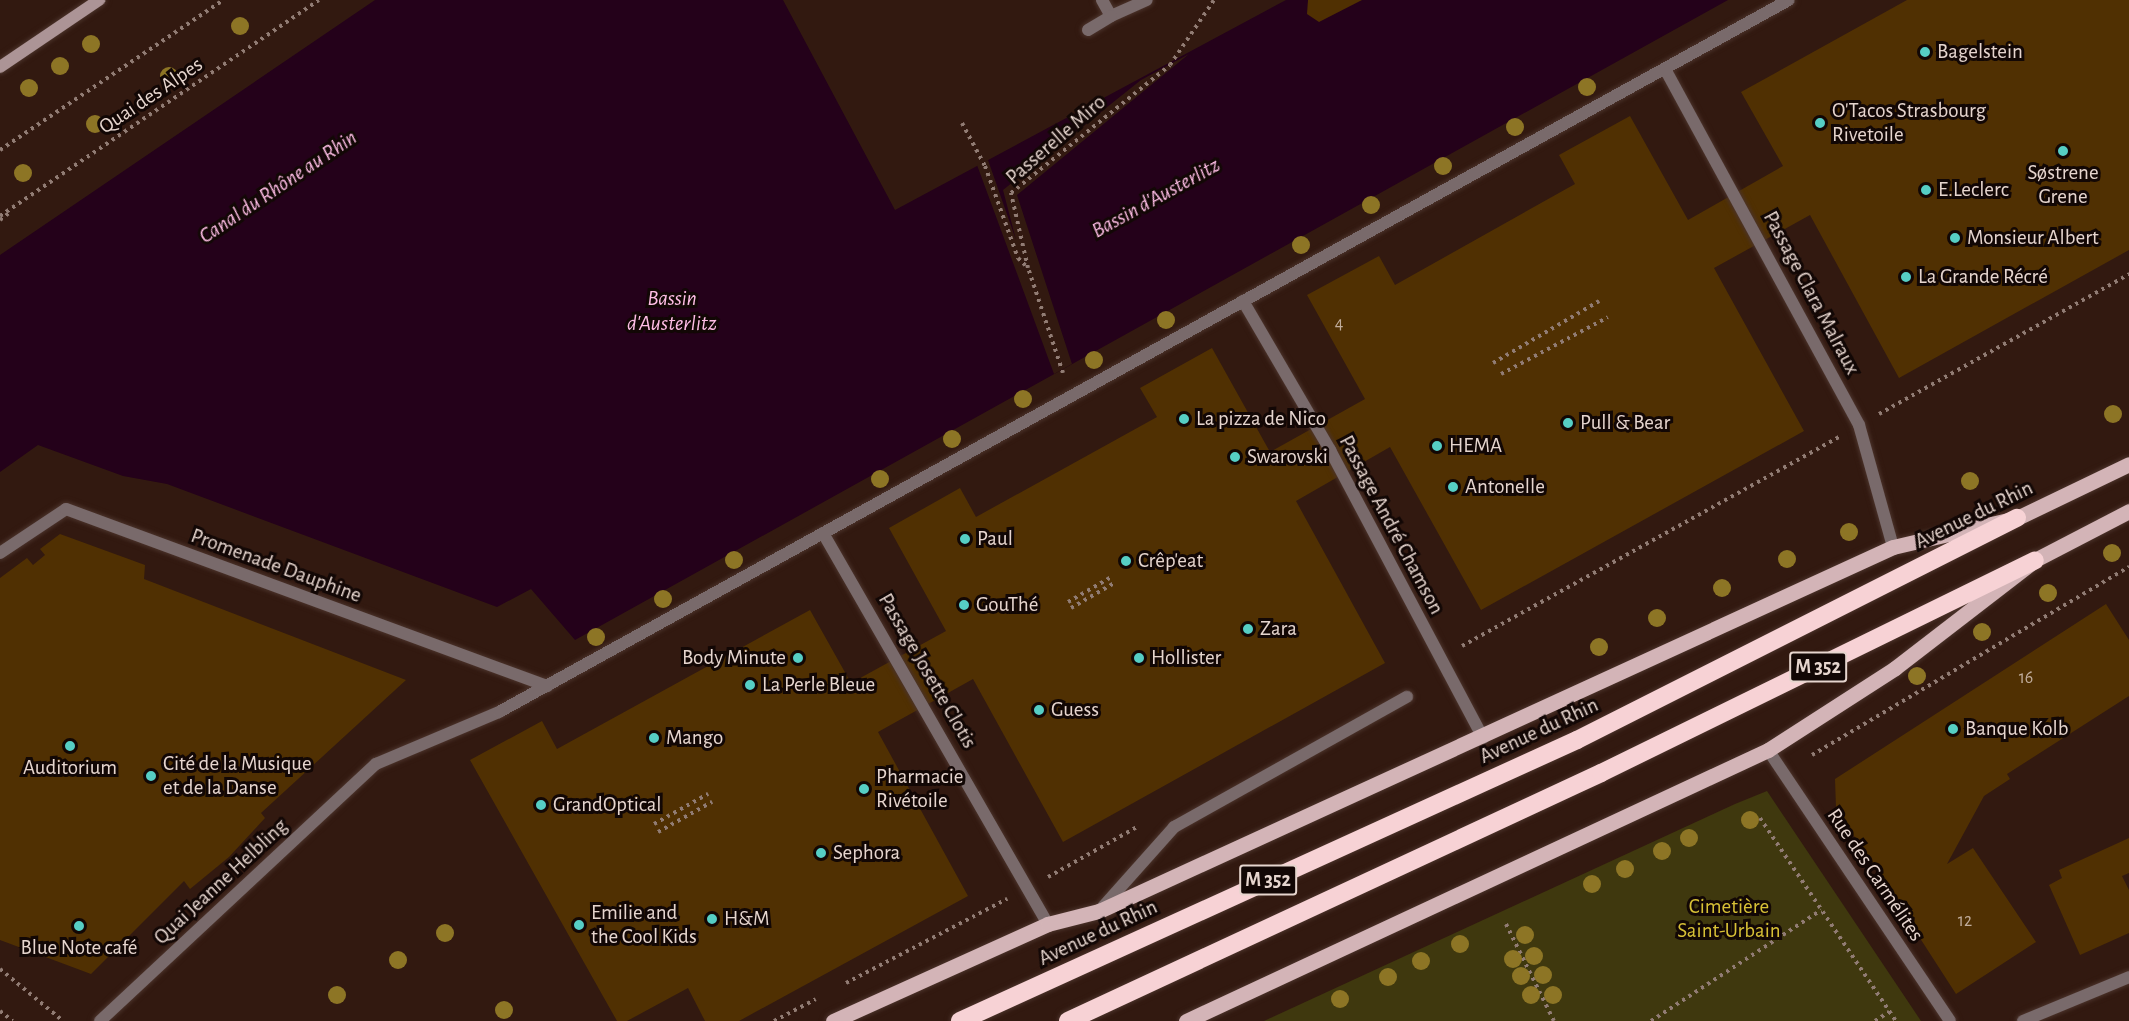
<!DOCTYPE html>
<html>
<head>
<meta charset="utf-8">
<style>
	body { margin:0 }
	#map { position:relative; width:2129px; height:1021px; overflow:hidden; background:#321910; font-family:"Alegreya Sans",sans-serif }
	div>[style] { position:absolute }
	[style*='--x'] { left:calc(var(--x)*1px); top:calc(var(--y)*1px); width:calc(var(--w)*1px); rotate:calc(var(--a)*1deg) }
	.green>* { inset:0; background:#3f380e }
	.water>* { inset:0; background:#24011a }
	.pier>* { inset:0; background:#321910 }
	.building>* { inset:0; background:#503002 }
	.path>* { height:4px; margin-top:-2px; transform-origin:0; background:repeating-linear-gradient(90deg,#917c74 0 3px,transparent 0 7.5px) }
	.roads { filter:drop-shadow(0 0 2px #4b332b) drop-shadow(0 0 2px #4b332b) }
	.lane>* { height:12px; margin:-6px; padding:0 6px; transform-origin:6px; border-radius:6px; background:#796a6b }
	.street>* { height:12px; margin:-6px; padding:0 6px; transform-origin:6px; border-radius:6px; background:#796a6b }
	.secondary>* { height:12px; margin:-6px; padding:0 6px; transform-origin:6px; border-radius:6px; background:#ac9496 }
	.primary>* { height:15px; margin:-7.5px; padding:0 7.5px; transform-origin:7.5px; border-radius:7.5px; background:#d3b4b7 }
	.highway>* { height:18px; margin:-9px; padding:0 9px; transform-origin:9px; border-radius:9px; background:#f7d2d5 }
	.trees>* { width:18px; height:18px; margin:-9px; border-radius:50%; background:#8d7525 }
	.dots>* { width:16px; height:16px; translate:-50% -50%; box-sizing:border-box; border:3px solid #120705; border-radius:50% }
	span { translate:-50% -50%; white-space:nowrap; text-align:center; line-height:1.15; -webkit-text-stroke:6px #120705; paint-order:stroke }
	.number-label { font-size:18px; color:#c0ac9b }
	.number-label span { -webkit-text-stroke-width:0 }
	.shield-label span { padding:2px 4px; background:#120705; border:2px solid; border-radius:4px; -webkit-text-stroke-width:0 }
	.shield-label { font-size:20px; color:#e6d5ce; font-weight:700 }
	.poi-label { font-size:21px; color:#e6d5ce }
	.left { translate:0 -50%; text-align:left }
	.right { translate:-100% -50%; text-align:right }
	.street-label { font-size:21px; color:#e6d5ce }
	.park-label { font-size:21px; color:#d8c136 }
	.water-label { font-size:22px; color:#febde5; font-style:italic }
</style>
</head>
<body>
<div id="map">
	<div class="green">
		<i style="clip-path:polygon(1767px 791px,1921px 1021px,1264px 1021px,1735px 804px)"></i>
	</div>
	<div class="water">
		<i style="clip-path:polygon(375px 0,783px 0,895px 210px,1286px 0,1728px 0,575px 640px,531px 589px,497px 607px,167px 484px,123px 476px,38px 445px,0 472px,0 255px)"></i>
	</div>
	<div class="pier">
		<i style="clip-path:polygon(1189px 54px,1017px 195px,1072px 364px,1054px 374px,977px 165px,988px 160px,1016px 240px,1003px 190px,1141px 80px)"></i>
	</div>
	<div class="building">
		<i style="clip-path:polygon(1308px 0,1362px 0,1319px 22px,1307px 14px)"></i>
		<i style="clip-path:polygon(1907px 0,2129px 0,2129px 250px,1899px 378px,1810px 215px,1714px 268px,1804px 431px,1481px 610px,1390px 447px,1296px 501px,1385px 663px,1063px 842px,973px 679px,878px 732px,968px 896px,739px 1021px,705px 1021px,688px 988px,627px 1021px,617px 1021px,470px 760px,542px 721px,557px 749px,810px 610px,851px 683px,946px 631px,889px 528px,960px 488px,976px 517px,1157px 417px,1140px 388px,1212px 348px,1270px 452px,1365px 399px,1307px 295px,1379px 256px,1395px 285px,1575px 184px,1559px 155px,1630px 116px,1688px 220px,1783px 166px,1741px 92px)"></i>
		<i style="clip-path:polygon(60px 534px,145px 565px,144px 579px,406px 680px,261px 813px,265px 818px,229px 857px,190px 889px,184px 881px,91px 974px,0 940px,0 578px,27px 558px,33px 565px,45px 555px,40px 549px)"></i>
		<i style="clip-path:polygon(2106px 604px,2129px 640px,2129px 696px,2007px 774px,2010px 779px,1984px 796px,1947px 864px,1973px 848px,2036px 942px,1956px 994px,1836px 808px,1835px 779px)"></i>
		<i style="clip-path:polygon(2129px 838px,2129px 873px,2122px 876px,2129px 890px,2129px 933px,2080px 955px,2049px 885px,2062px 878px,2059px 870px)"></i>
	</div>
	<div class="path">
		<i style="--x:962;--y:123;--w:49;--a:61.9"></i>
		<i style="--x:985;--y:166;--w:98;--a:70.3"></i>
		<i style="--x:1018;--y:258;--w:14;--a:45"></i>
		<i style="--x:0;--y:150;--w:269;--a:-33.9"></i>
		<i style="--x:0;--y:216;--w:385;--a:-34.1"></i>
		<i style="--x:0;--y:220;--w:11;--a:-38"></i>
		<i style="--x:1493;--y:363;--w:123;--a:-30.3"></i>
		<i style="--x:1063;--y:373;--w:111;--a:-108.4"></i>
		<i style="--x:1028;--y:268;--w:77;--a:-102.8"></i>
		<i style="--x:1011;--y:193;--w:204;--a:-38.8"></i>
		<i style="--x:1170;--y:65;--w:78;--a:-55.9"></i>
		<i style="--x:1501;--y:374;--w:121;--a:-28"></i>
		<i style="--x:1879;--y:414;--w:287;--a:-29.2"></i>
		<i style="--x:1068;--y:602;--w:52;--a:-30"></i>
		<i style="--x:1071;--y:608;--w:52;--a:-30"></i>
		<i style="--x:1462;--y:646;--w:431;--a:-29"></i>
		<i style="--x:1812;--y:755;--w:369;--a:-30.7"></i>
		<i style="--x:1760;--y:818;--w:244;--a:56.2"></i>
		<i style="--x:654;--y:824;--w:62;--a:-29.1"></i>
		<i style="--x:658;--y:832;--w:62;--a:-29.1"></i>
		<i style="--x:1048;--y:877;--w:104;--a:-29.3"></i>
		<i style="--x:1506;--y:924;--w:108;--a:63.7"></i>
		<i style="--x:0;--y:969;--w:82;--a:39.5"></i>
		<i style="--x:846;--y:983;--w:182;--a:-27.6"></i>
		<i style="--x:0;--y:1011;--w:16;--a:38"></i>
		<i style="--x:774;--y:1021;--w:47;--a:-27.6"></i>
		<i style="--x:1651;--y:1021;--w:203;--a:-33.1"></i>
		<i style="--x:1875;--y:1021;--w:17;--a:-33"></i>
	</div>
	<div class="roads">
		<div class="lane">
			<i style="--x:1101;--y:909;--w:110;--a:-48.3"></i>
			<i style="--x:1174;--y:827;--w:267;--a:-29.2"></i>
		</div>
		<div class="street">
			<i style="--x:1102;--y:0;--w:18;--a:61"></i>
			<i style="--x:1111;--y:16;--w:39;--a:-24"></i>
			<i style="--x:1088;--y:30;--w:27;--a:-31"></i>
			<i style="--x:1665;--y:69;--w:405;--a:61.4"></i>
			<i style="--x:1859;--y:425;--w:127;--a:74.4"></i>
			<i style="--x:1243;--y:301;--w:173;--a:59.7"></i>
			<i style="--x:1330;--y:450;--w:326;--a:62"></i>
			<i style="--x:823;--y:533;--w:451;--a:60.1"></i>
			<i style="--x:0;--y:553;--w:79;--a:-33.7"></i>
			<i style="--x:66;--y:509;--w:513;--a:20.2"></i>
			<i style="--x:1768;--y:750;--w:326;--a:56.1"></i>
			<i style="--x:100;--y:1021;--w:377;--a:-43"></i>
			<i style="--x:376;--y:764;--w:134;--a:-22.9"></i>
			<i style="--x:499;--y:712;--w:1473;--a:-28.9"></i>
			<i style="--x:2023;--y:1021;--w:115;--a:-22.5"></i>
		</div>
		<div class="secondary">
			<i style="--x:0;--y:67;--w:120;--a:-34.1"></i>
		</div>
		<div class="primary">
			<i style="--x:833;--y:1021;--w:236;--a:-24.3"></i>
			<i style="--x:1048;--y:924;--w:53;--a:-14.3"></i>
			<i style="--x:1099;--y:911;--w:873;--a:-24.63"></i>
			<i style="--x:1893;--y:547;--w:127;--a:-13.2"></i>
			<i style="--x:2017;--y:518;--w:124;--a:-25.7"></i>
			<i style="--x:1186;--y:1021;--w:642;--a:-24.97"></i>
			<i style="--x:1768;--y:750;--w:151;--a:-32.8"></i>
			<i style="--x:1895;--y:668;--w:177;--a:-37.6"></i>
			<i style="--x:2035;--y:560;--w:106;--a:-27.5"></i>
		</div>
		<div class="highway">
			<i style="--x:960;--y:1021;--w:678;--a:-24.49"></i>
			<i style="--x:1577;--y:740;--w:493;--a:-26.8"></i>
			<i style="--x:1068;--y:1021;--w:588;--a:-24.95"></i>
			<i style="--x:1601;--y:773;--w:483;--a:-26.1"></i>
		</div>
	</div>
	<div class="trees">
		<i style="left:240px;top:26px"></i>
		<i style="left:91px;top:44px"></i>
		<i style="left:60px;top:66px"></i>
		<i style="left:169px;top:76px"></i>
		<i style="left:1587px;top:87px"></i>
		<i style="left:29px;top:88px"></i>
		<i style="left:95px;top:124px"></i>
		<i style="left:1515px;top:127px"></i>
		<i style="left:1443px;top:166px"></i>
		<i style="left:23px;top:173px"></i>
		<i style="left:1371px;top:205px"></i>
		<i style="left:1301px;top:245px"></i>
		<i style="left:1166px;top:320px"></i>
		<i style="left:1094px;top:360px"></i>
		<i style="left:1023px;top:399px"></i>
		<i style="left:2113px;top:414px"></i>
		<i style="left:952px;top:439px"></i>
		<i style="left:880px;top:479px"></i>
		<i style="left:1970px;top:481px"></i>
		<i style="left:1849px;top:532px"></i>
		<i style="left:2112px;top:553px"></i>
		<i style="left:1787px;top:559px"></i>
		<i style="left:734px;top:560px"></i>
		<i style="left:1722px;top:588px"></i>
		<i style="left:2048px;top:593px"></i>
		<i style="left:663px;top:599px"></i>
		<i style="left:1657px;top:618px"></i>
		<i style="left:1982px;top:632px"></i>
		<i style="left:596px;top:637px"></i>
		<i style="left:1599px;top:647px"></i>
		<i style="left:1917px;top:676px"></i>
		<i style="left:1750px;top:820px"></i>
		<i style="left:1689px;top:838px"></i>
		<i style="left:1662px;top:851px"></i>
		<i style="left:1625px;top:869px"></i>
		<i style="left:1592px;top:884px"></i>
		<i style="left:445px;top:933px"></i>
		<i style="left:1525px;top:935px"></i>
		<i style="left:1460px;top:944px"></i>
		<i style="left:1534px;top:956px"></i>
		<i style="left:1513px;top:959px"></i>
		<i style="left:398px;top:960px"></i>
		<i style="left:1421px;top:961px"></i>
		<i style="left:1543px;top:975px"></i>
		<i style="left:1521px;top:976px"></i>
		<i style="left:1388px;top:977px"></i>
		<i style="left:337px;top:995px"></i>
		<i style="left:1531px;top:995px"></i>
		<i style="left:1553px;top:995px"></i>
		<i style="left:1340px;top:999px"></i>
		<i style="left:504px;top:1010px"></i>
	</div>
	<div class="dots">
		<i style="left:1925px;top:52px;background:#56cec4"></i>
		<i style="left:1820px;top:123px;background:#56cec4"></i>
		<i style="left:2063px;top:151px;background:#56cec4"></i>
		<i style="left:1926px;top:190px;background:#56cec4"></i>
		<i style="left:1955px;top:238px;background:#56cec4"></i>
		<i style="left:1906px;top:277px;background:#56cec4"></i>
		<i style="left:1184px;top:419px;background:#56cec4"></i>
		<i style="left:1568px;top:423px;background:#56cec4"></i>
		<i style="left:1437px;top:446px;background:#56cec4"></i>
		<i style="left:1235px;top:457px;background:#56cec4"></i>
		<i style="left:1453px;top:487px;background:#56cec4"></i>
		<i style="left:965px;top:539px;background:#56cec4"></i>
		<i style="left:1126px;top:561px;background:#56cec4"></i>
		<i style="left:964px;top:605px;background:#56cec4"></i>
		<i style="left:1248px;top:629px;background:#56cec4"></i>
		<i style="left:798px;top:658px;background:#56cec4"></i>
		<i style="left:1139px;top:658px;background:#56cec4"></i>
		<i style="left:750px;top:685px;background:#56cec4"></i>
		<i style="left:1039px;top:710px;background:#56cec4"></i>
		<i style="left:1953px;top:729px;background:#56cec4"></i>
		<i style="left:654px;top:738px;background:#56cec4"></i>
		<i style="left:70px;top:746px;background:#56cec4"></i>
		<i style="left:151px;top:776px;background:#56cec4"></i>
		<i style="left:864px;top:789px;background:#56cec4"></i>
		<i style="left:541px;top:805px;background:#56cec4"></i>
		<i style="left:821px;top:853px;background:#56cec4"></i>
		<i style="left:712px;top:919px;background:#56cec4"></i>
		<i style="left:579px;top:925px;background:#56cec4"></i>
		<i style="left:79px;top:926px;background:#56cec4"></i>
	</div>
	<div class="number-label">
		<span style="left:1339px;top:324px">4</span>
		<span style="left:2026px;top:678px">16</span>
		<span style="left:1965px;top:921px">12</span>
	</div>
	<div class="shield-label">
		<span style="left:1818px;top:667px">M 352</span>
		<span style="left:1268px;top:880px">M 352</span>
	</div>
	<div class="poi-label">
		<span class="left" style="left:1937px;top:52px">Bagelstein</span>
		<span class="left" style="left:1832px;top:123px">O'Tacos Strasbourg<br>Rivetoile</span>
		<span style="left:2063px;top:185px">Søstrene<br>Grene</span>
		<span class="left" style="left:1938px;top:190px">E.Leclerc</span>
		<span class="left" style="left:1967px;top:238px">Monsieur Albert</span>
		<span class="left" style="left:1918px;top:277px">La Grande Récré</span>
		<span class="left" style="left:1196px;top:419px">La pizza de Nico</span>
		<span class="left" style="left:1580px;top:423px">Pull &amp; Bear</span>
		<span class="left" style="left:1449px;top:446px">HEMA</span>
		<span class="left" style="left:1247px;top:457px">Swarovski</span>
		<span class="left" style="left:1465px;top:487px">Antonelle</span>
		<span class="left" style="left:977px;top:539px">Paul</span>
		<span class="left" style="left:1138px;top:561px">Crêp'eat</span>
		<span class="left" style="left:976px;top:605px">GouThé</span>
		<span class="left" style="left:1260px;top:629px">Zara</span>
		<span class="right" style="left:786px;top:658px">Body Minute</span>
		<span class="left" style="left:1151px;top:658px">Hollister</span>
		<span class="left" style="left:762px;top:685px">La Perle Bleue</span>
		<span class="left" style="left:1051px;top:710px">Guess</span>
		<span class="left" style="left:1965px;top:729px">Banque Kolb</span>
		<span class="left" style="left:666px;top:738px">Mango</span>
		<span class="left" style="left:163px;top:776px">Cité de la Musique<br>et de la Danse</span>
		<span style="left:70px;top:768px">Auditorium</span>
		<span class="left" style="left:876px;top:789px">Pharmacie<br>Rivétoile</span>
		<span class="left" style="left:553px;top:805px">GrandOptical</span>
		<span class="left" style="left:833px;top:853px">Sephora</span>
		<span class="left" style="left:591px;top:925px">Emilie and<br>the Cool Kids</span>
		<span class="left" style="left:724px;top:919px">H&amp;M</span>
		<span style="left:79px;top:948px">Blue Note café</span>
	</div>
	<div class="street-label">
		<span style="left:151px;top:96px;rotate:-34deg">Quai des Alpes</span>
		<span style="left:1056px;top:140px;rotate:-41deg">Passerelle Miro</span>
		<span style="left:1811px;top:293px;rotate:62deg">Passage Clara Malraux</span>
		<span style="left:1974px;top:515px;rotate:-26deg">Avenue du Rhin</span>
		<span style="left:1391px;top:525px;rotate:62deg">Passage André Chamson</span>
		<span style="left:276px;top:566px;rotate:20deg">Promenade Dauphine</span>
		<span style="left:927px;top:671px;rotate:60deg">Passage Josette Clotis</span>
		<span style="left:1539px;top:731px;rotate:-25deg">Avenue du Rhin</span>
		<span style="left:1875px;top:875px;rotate:56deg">Rue des Carmélites</span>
		<span style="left:221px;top:882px;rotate:-43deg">Quai Jeanne Helbling</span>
		<span style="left:1098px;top:933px;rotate:-25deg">Avenue du Rhin</span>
	</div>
	<div class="park-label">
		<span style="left:1729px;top:919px">Cimetière<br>Saint-Urbain</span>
	</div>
	<div class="water-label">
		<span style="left:278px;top:187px;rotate:-34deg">Canal du Rhône au Rhin</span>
		<span style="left:1156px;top:198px;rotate:-29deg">Bassin d'Austerlitz</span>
		<span style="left:672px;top:311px">Bassin<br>d'Austerlitz</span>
	</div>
</div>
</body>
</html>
